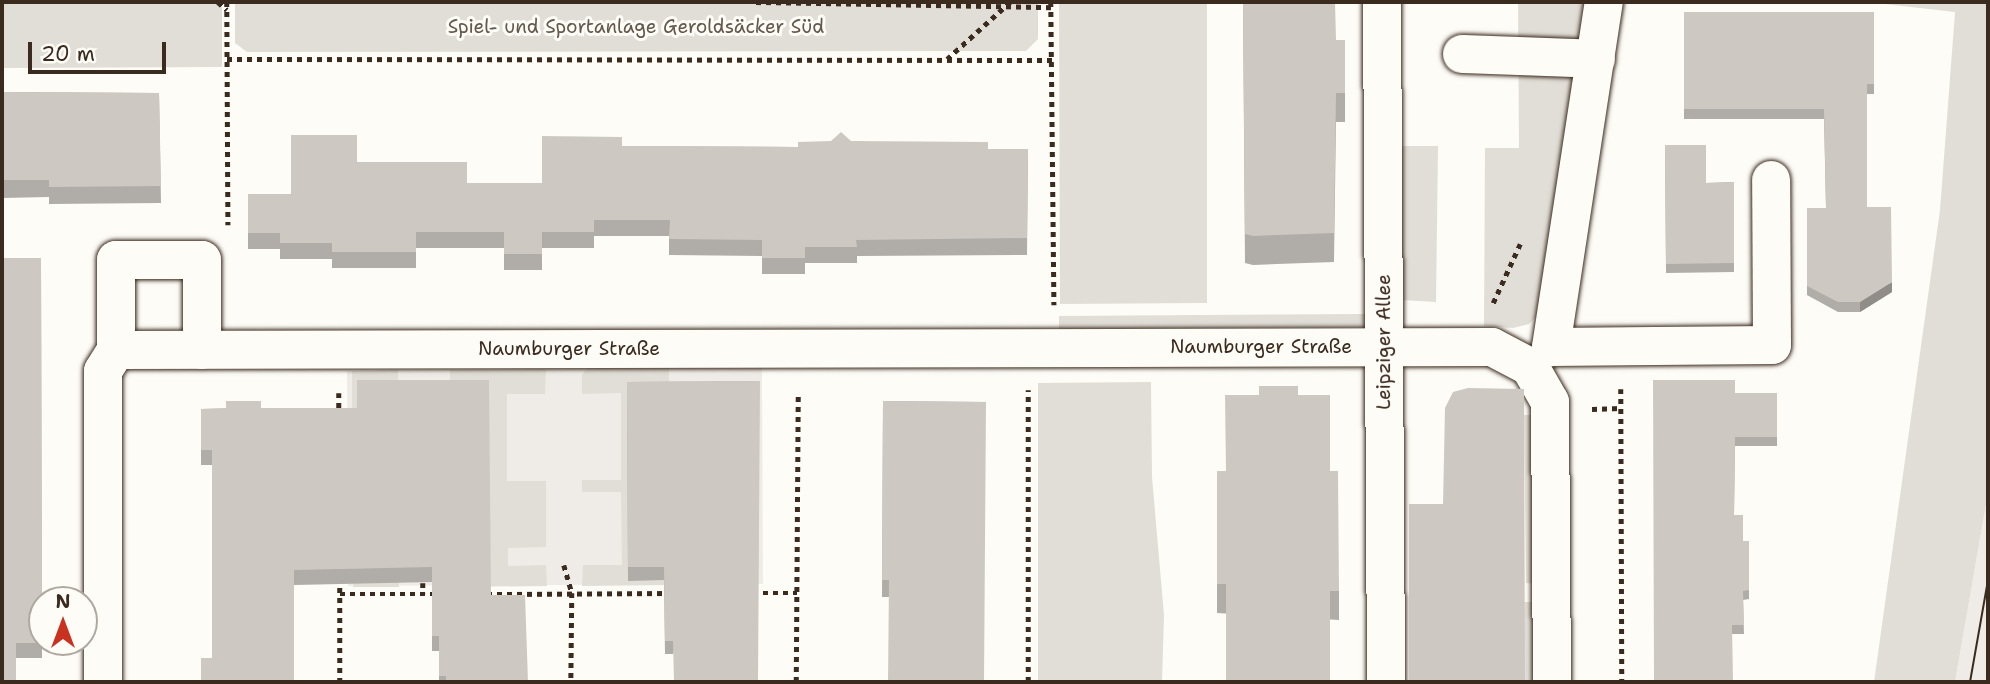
<!DOCTYPE html>
<html>
<head>
<meta charset="utf-8">
<style>
	body { margin:0 }
	#map { position:relative; width:1990px; height:684px; overflow:hidden; background:#fdfcf7; font-family:"Shantell Sans",sans-serif }
	div>[style] { position:absolute }
	[style*='--x'] { left:calc(var(--x)*1px); top:calc(var(--y)*1px); width:calc(var(--w)*1px); rotate:calc(var(--a)*1deg) }
	.built>* { inset:0; background:#efece7 }
	.green>* { inset:0; background:#e1ded7 }
	.path>* { height:4.5px; margin-top:-2.25px; transform-origin:0; background:repeating-linear-gradient(90deg,#3b2a1e 0 5px,transparent 0 10px) }
	.roads { filter:drop-shadow(0 0 2px #3b2a1e) drop-shadow(0 0 2px #3b2a1e) }
	.minor>* { height:38px; margin:-19px; padding:0 19px; transform-origin:19px; border-radius:19px; background:#fdfcf7 }
	.tram>* { height:2px; margin:-1px; padding:0 1px; transform-origin:1px; border-radius:1px; background:#3b2a1e }
	.wall>* { inset:0; background:#b0aca7 }
	.shaded-wall>* { inset:0; background:#908c88 }
	.building>* { inset:0; background:#cdc8c2 }
	span { translate:-50% -50%; white-space:nowrap; text-align:center; line-height:1.15; -webkit-text-stroke:6px #fdfcf7; paint-order:stroke }
	.park-label { font-size:19px; color:#64574c }
	.street-label { font-size:19px; color:#3b2a1e }
	.frame { position:absolute; inset:0; border:4px solid #3b2a1e; pointer-events:none }
	.north { position:absolute; left:28px; top:586px; width:70px; height:70px; box-sizing:border-box; background:#fdfcf7; border:2px solid #afa8a0; border-radius:50%; rotate:0deg; font-size:19px; font-weight:700; line-height:28px; text-align:center; color:#3b2a1e }
	.north::after { content:''; display:block; margin:auto; width:24px; height:32px; background:#c8321e; clip-path:polygon(50% 0,100% 100%,50% 72%,0 100%) }
	.scale { position:absolute; left:28px; top:42px; width:138px; height:32px; box-sizing:border-box; border:4px solid #3b2a1e; border-top:0; padding-left:9px; font-size:21px; line-height:24px; white-space:nowrap; color:#3b2a1e; -webkit-text-stroke:5px #fdfcf7; paint-order:stroke }
</style>
</head>
<body>
<div id="map">
	<div class="built">
		<i style="clip-path:polygon(588px 367px,762px 368px,763px 584px,348px 586px,347px 371px)"></i>
		<i style="clip-path:polygon(1988px 493px,1988px 682px,1955px 682px)"></i>
	</div>
	<div class="green">
		<i style="clip-path:polygon(2px 2px,222px 2px,222px 67px,2px 68px)"></i>
		<i style="clip-path:polygon(235px 2px,1038px 2px,1038px 39px,1026px 51px,247px 52px,235px 43px)"></i>
		<i style="clip-path:polygon(1059px 2px,1207px 2px,1207px 303px,1060px 304px)"></i>
		<i style="clip-path:polygon(1518px 2px,1594px 2px,1539px 314px,1529px 324px,1513px 328px,1484px 326px,1485px 148px,1519px 148px)"></i>
		<i style="clip-path:polygon(1867px 2px,1988px 2px,1988px 493px,1955px 682px,1874px 682px,1940px 210px,1955px 12px)"></i>
		<i style="clip-path:polygon(1401px 146px,1438px 146px,1436px 302px,1402px 300px)"></i>
		<i style="clip-path:polygon(1365px 314px,1365px 327px,1059px 329px,1059px 316px)"></i>
		<i style="clip-path:polygon(588px 367px,669px 368px,670px 585px,582px 586px,583px 565px,622px 565px,621px 492px,582px 492px,582px 480px,621px 480px,621px 393px,582px 394px,582px 375px)"></i>
		<i style="clip-path:polygon(546px 369px,545px 394px,507px 394px,507px 481px,546px 481px,546px 547px,508px 548px,508px 566px,546px 565px,547px 586px,447px 587px,450px 370px)"></i>
		<i style="clip-path:polygon(398px 370px,399px 587px,353px 587px,352px 371px)"></i>
		<i style="clip-path:polygon(1151px 382px,1152px 477px,1164px 615px,1162px 682px,1038px 682px,1038px 383px)"></i>
		<i style="clip-path:polygon(1524px 415px,1542px 415px,1544px 585px,1526px 583px)"></i>
		<i style="clip-path:polygon(1523px 602px,1536px 602px,1541px 682px,1524px 682px)"></i>
	</div>
	<div class="path">
		<i style="--x:218;--y:2;--w:12;--a:42"></i>
		<i style="--x:227;--y:2;--w:223;--a:89.7"></i>
		<i style="--x:756;--y:2;--w:295;--a:1"></i>
		<i style="--x:1051;--y:2;--w:303;--a:89.4"></i>
		<i style="--x:227;--y:59;--w:825;--a:0.07"></i>
		<i style="--x:947;--y:59;--w:85;--a:-42.1"></i>
		<i style="--x:1493;--y:303;--w:65;--a:-65.4"></i>
		<i style="--x:1621;--y:389;--w:293;--a:89.8"></i>
		<i style="--x:339;--y:393;--w:19;--a:90"></i>
		<i style="--x:1592;--y:409;--w:29;--a:-2"></i>
		<i style="--x:564;--y:565;--w:29;--a:74"></i>
		<i style="--x:572;--y:593;--w:89;--a:90.6"></i>
		<i style="--x:340;--y:578;--w:104;--a:90"></i>
		<i style="--x:423;--y:583;--w:11;--a:90"></i>
		<i style="--x:753;--y:593;--w:44;--a:0"></i>
		<i style="--x:340;--y:594;--w:96;--a:0"></i>
		<i style="--x:487;--y:594;--w:184;--a:-0.3"></i>
		<i style="--x:796;--y:682;--w:289;--a:-89.6"></i>
		<i style="--x:1028;--y:682;--w:292;--a:-90"></i>
	</div>
	<div class="roads">
		<div class="minor">
			<i style="--x:1382;--y:2;--w:680;--a:89.66"></i>
			<i style="--x:1462;--y:54;--w:134;--a:2.1"></i>
			<i style="--x:1551;--y:347;--w:221;--a:-0.5"></i>
			<i style="--x:1772;--y:345;--w:165;--a:-90.3"></i>
			<i style="--x:1551;--y:347;--w:349;--a:-81.3"></i>
			<i style="--x:116;--y:350;--w:1376;--a:-0.12"></i>
			<i style="--x:1492;--y:347;--w:43;--a:27.8"></i>
			<i style="--x:1530;--y:367;--w:40;--a:60.3"></i>
			<i style="--x:1550;--y:402;--w:280;--a:89.6"></i>
			<i style="--x:103;--y:682;--w:311;--a:-90"></i>
			<i style="--x:103;--y:371;--w:25;--a:-58"></i>
			<i style="--x:116;--y:350;--w:90;--a:-90"></i>
			<i style="--x:116;--y:260;--w:86;--a:0"></i>
			<i style="--x:202;--y:260;--w:90;--a:90"></i>
		</div>
	</div>
	<div class="tram">
		<i style="--x:1970;--y:682;--w:104;--a:-80"></i>
	</div>
	<div class="wall">
		<i style="clip-path:polygon(1243px 2px,1336px 40px,1345px 40px,1345px 122px,1336px 122px,1334px 262px,1253px 265px,1245px 263px)"></i>
		<i style="clip-path:polygon(1684px 12px,1874px 12px,1874px 94px,1867px 94px,1867px 207px,1892px 292px,1860px 312px,1838px 312px,1807px 295px,1807px 208px,1826px 208px,1824px 119px,1684px 119px)"></i>
		<i style="clip-path:polygon(2px 92px,159px 93px,161px 203px,49px 204px,49px 197px,2px 198px)"></i>
		<i style="clip-path:polygon(851px 141px,988px 149px,1028px 149px,1027px 255px,857px 256px,857px 263px,805px 263px,805px 274px,762px 274px,762px 256px,669px 255px,669px 236px,594px 236px,594px 248px,542px 248px,542px 270px,504px 270px,504px 248px,416px 248px,416px 268px,332px 268px,332px 259px,280px 259px,280px 249px,248px 249px,248px 194px,291px 194px,357px 162px,467px 183px,542px 183px,622px 146px,798px 147px)"></i>
		<i style="clip-path:polygon(1665px 145px,1706px 183px,1734px 182px,1734px 272px,1666px 273px)"></i>
		<i style="clip-path:polygon(41px 258px,42px 658px,16px 658px,2px 682px)"></i>
		<i style="clip-path:polygon(760px 381px,673px 654px,665px 654px,664px 580px,628px 581px,627px 382px)"></i>
		<i style="clip-path:polygon(1735px 393px,1777px 393px,1777px 446px,1735px 446px,1734px 515px,1743px 541px,1749px 541px,1749px 599px,1743px 600px,1744px 634px,1732px 634px,1654px 682px)"></i>
		<i style="clip-path:polygon(1298px 395px,1330px 471px,1339px 591px,1339px 620px,1217px 613px,1217px 471px,1226px 471px)"></i>
		<i style="clip-path:polygon(883px 401px,986px 402px,889px 597px,882px 597px)"></i>
		<i style="clip-path:polygon(261px 408px,491px 595px,528px 682px,439px 682px,439px 651px,432px 651px,432px 582px,294px 585px,212px 465px,201px 465px,201px 409px)"></i>
	</div>
	<div class="shaded-wall">
		<i style="clip-path:polygon(1892px 282px,1892px 292px,1860px 312px,1860px 302px)"></i>
	</div>
	<div class="building">
		<i style="clip-path:polygon(1243px 2px,1335px 2px,1336px 40px,1345px 40px,1345px 93px,1336px 93px,1334px 233px,1253px 236px,1245px 234px)"></i>
		<i style="clip-path:polygon(1684px 12px,1874px 12px,1874px 84px,1867px 84px,1867px 207px,1891px 207px,1892px 282px,1860px 302px,1838px 302px,1807px 286px,1807px 208px,1826px 208px,1824px 109px,1684px 109px)"></i>
		<i style="clip-path:polygon(2px 92px,159px 93px,161px 186px,49px 187px,49px 180px,2px 180px)"></i>
		<i style="clip-path:polygon(841px 132px,851px 141px,988px 142px,988px 149px,1028px 149px,1027px 238px,856px 240px,857px 247px,805px 247px,805px 258px,762px 258px,762px 240px,669px 239px,670px 220px,594px 220px,594px 232px,542px 232px,542px 254px,504px 254px,504px 232px,416px 232px,416px 252px,332px 252px,332px 243px,280px 243px,280px 233px,248px 233px,248px 194px,291px 194px,291px 135px,357px 135px,357px 162px,467px 162px,467px 183px,542px 183px,542px 136px,622px 137px,622px 146px,798px 147px,798px 142px,831px 141px)"></i>
		<i style="clip-path:polygon(1665px 145px,1706px 145px,1706px 183px,1734px 182px,1734px 263px,1666px 264px)"></i>
		<i style="clip-path:polygon(2px 258px,41px 258px,42px 643px,16px 643px,16px 682px,2px 682px)"></i>
		<i style="clip-path:polygon(357px 380px,489px 380px,491px 595px,525px 595px,528px 682px,446px 682px,446px 676px,439px 676px,439px 636px,432px 636px,432px 567px,294px 570px,294px 682px,201px 682px,201px 658px,212px 658px,212px 450px,201px 450px,201px 409px,226px 408px,226px 401px,261px 401px,261px 408px,357px 408px)"></i>
		<i style="clip-path:polygon(1653px 380px,1735px 380px,1735px 393px,1777px 393px,1777px 437px,1735px 437px,1734px 515px,1743px 515px,1743px 541px,1749px 541px,1749px 590px,1743px 591px,1744px 625px,1732px 625px,1733px 682px,1654px 682px)"></i>
		<i style="clip-path:polygon(760px 381px,758px 682px,674px 682px,673px 641px,665px 641px,664px 567px,628px 567px,627px 382px)"></i>
		<i style="clip-path:polygon(1259px 386px,1298px 386px,1298px 395px,1330px 395px,1330px 471px,1338px 471px,1339px 591px,1330px 591px,1330px 682px,1226px 682px,1226px 584px,1217px 584px,1217px 471px,1226px 471px,1225px 395px,1259px 395px)"></i>
		<i style="clip-path:polygon(1468px 388px,1524px 389px,1525px 682px,1409px 682px,1409px 504px,1443px 504px,1445px 408px,1453px 392px)"></i>
		<i style="clip-path:polygon(883px 401px,986px 402px,984px 682px,888px 682px,889px 580px,882px 580px)"></i>
	</div>
	<div class="park-label">
		<span style="left:636px;top:27px">Spiel- und Sportanlage Geroldsäcker Süd</span>
	</div>
	<div class="street-label">
		<span style="left:1384px;top:342px;rotate:-90deg">Leipziger Allee</span>
		<span style="left:1261px;top:347px">Naumburger Straße</span>
		<span style="left:569px;top:349px">Naumburger Straße</span>
	</div>
	<div class="frame"></div>
	<div class="north">N</div>
	<div class="scale">20 m</div>
</div>
</body>
</html>
